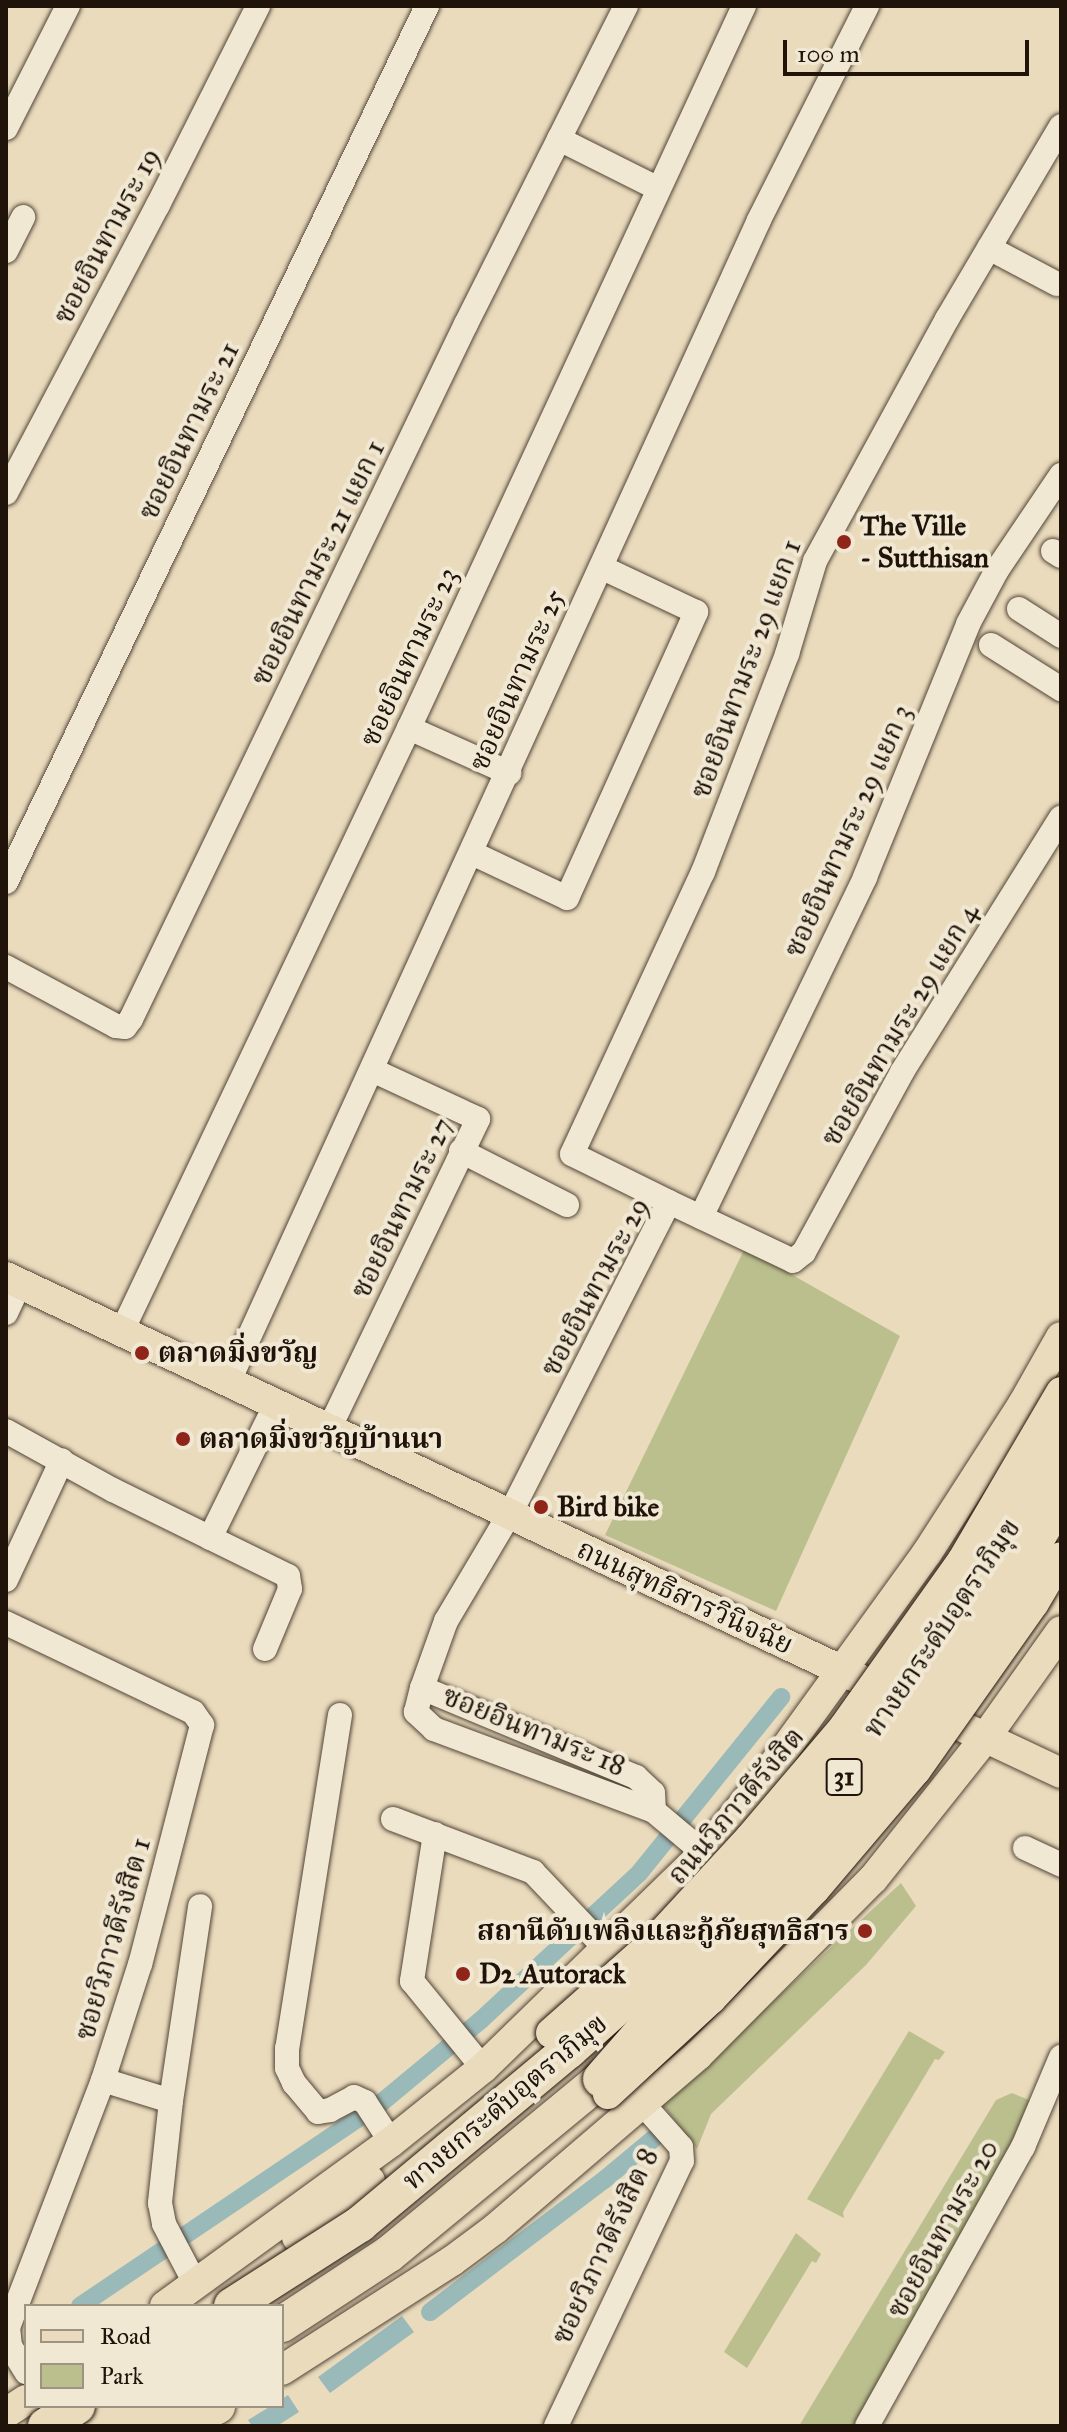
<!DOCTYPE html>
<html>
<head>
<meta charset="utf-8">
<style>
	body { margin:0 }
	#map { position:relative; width:1067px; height:2432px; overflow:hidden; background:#eadbbd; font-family:"IM FELL Great Primer","Noto Serif Thai",serif }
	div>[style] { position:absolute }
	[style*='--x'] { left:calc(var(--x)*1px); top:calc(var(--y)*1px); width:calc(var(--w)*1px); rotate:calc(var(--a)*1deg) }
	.green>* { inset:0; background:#bbbf8e }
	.water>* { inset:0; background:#9ab9b9 }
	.canal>* { height:18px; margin:-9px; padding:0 9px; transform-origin:9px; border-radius:9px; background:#9ab9b9 }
	.roads { filter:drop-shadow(0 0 2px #524537) drop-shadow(0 0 2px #524537) }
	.minor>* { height:24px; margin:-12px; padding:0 12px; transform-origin:12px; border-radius:12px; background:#f1e8d4 }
	.major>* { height:30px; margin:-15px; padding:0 15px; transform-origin:15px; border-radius:15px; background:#eadbbd }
	.highway>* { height:36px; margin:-18px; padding:0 18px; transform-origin:18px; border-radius:18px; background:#eadbbd }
	.bridges { filter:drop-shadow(0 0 2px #1f130a) drop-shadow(0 0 2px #1f130a) }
	.major-bridge>* { height:30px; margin:-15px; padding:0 15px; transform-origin:15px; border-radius:15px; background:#eadbbd }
	.highway-bridge>* { height:36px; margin:-18px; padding:0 18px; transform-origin:18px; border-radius:18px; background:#eadbbd }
	.dots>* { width:22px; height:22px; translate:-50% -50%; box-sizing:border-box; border:4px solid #f1e8d4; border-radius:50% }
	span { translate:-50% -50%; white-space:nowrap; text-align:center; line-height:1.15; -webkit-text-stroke:8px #f1e8d4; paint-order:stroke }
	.shield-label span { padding:2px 6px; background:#f1e8d4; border:2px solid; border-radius:6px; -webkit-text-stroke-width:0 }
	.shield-label { font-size:26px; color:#1f130a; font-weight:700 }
	.street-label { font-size:28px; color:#1f130a }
	.poi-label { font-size:28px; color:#1f130a; font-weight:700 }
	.left { translate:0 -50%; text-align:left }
	.right { translate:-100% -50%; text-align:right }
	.frame { position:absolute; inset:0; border:8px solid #1f130a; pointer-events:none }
	.legend { position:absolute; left:24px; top:2304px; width:260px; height:104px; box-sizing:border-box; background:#f1e8d4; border:2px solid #9d9383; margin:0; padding:10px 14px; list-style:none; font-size:24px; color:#1f130a }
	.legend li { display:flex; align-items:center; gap:16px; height:40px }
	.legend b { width:40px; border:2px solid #9d9383 }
	.scale { position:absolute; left:783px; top:40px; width:246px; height:36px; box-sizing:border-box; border:4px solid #1f130a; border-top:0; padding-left:10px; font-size:24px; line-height:28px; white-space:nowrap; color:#1f130a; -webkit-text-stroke:6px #f1e8d4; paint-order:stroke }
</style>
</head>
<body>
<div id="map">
	<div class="green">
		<i style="clip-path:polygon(745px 1248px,900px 1336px,776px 1611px,605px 1535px)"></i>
		<i style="clip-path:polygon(901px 1883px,916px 1906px,866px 1965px,711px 2114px,697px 2149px,662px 2104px)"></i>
		<i style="clip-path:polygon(909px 2031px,945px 2052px,939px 2060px,935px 2059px,843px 2212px,844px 2218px,807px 2199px)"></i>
		<i style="clip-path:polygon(1012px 2093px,1034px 2102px,1014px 2150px,855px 2426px,799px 2426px,996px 2100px)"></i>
		<i style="clip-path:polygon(796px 2233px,821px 2254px,816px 2263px,812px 2261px,747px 2368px,724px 2352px)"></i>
	</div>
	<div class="water">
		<i style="clip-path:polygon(402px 2316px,414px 2332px,330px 2393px,318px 2377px)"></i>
		<i style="clip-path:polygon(288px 2395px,299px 2412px,277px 2426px,252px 2426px,248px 2420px,271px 2406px,282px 2406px,282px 2399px)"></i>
	</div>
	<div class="canal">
		<i style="--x:80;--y:2306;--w:363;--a:-34"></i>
		<i style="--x:381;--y:2103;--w:130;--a:-39.7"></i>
		<i style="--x:481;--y:2020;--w:217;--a:-42.9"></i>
		<i style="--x:640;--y:1872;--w:225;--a:-51.1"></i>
		<i style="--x:430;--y:2312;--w:218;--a:-37.2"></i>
		<i style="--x:604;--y:2180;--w:72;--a:-39.9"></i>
	</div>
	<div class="roads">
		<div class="minor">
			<i style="--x:6;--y:128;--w:137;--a:-63.1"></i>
			<i style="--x:559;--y:139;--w:110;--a:26.6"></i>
			<i style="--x:989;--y:248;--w:77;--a:27.9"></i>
			<i style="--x:6;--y:251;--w:38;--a:-63"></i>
			<i style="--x:6;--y:493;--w:326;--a:-62.2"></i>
			<i style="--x:158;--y:205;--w:223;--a:-63.3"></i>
			<i style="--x:1053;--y:551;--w:9;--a:32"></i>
			<i style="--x:1019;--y:609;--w:50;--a:32.7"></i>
			<i style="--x:991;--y:645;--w:83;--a:32.2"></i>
			<i style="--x:409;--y:728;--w:110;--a:24.2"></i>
			<i style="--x:472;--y:853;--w:105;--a:25.3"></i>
			<i style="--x:567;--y:898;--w:314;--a:-65.7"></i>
			<i style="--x:696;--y:612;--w:105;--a:-154.7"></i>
			<i style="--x:6;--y:882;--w:972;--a:-64.33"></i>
			<i style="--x:6;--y:967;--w:125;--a:28.2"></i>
			<i style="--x:116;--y:1026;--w:9;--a:6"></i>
			<i style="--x:125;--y:1027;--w:10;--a:-53"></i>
			<i style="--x:131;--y:1019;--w:772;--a:-64.27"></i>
			<i style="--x:466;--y:324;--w:356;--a:-63.3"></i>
			<i style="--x:461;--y:1151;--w:119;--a:27"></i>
			<i style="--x:669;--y:1202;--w:108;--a:-153.7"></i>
			<i style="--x:572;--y:1154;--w:311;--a:-65.1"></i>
			<i style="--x:703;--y:872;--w:234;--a:-68.9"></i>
			<i style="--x:787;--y:654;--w:97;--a:-73.2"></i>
			<i style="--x:815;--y:561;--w:276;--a:-61.4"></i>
			<i style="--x:947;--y:319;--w:224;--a:-59.4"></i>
			<i style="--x:701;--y:1217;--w:377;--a:-64.2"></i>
			<i style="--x:865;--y:877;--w:273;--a:-67.8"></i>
			<i style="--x:968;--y:624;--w:61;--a:-61.8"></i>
			<i style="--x:997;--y:570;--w:115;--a:-56"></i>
			<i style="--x:6;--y:1313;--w:33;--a:-65"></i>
			<i style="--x:122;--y:1331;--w:668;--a:-64.55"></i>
			<i style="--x:409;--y:728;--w:796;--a:-65.11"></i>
			<i style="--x:229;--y:1381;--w:1276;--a:-65.46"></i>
			<i style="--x:759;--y:220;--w:240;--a:-63.2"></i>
			<i style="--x:329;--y:1429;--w:344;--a:-64.3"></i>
			<i style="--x:478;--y:1119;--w:117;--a:-155.2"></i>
			<i style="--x:6;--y:1431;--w:122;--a:28.9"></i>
			<i style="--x:113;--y:1490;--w:195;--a:26.2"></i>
			<i style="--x:288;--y:1576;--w:13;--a:81"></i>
			<i style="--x:290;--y:1589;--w:65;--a:112.6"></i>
			<i style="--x:210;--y:1538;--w:149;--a:-63.8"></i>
			<i style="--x:6;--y:1580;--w:132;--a:-65"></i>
			<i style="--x:6;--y:1623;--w:207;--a:25.5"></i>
			<i style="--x:193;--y:1712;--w:16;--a:55"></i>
			<i style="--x:202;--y:1725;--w:247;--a:104.5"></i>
			<i style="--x:140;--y:1964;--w:122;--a:107.7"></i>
			<i style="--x:103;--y:2080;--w:265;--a:111"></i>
			<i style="--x:8;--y:2327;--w:19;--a:84"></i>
			<i style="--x:10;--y:2346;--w:31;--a:58"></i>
			<i style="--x:422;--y:1688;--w:232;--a:22.6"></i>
			<i style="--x:636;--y:1777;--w:23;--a:43"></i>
			<i style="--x:653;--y:1793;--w:18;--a:87"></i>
			<i style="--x:340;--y:1715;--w:337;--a:99"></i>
			<i style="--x:287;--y:2048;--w:20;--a:90"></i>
			<i style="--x:287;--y:2068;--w:17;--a:65"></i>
			<i style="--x:294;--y:2083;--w:38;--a:50"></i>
			<i style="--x:318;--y:2112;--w:12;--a:-9"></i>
			<i style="--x:330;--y:2110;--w:27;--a:-28"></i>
			<i style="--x:354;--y:2097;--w:12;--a:24"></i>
			<i style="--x:365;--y:2102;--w:48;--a:57"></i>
			<i style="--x:393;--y:1819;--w:150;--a:20.7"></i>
			<i style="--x:533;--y:1872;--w:108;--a:46.5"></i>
			<i style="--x:435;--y:1834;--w:149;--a:98.9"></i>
			<i style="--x:412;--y:1981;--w:112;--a:50.8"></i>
			<i style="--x:1025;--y:1848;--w:40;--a:25"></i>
			<i style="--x:704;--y:1853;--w:65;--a:-140"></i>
			<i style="--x:654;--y:1811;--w:235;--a:-159.6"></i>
			<i style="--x:434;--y:1729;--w:25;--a:-137"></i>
			<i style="--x:416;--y:1712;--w:25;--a:-76"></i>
			<i style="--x:422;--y:1688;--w:71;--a:-70.3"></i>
			<i style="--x:446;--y:1621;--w:131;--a:-59.3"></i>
			<i style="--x:513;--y:1508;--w:343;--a:-63"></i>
			<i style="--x:669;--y:1202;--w:137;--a:25.4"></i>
			<i style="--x:793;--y:1261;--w:14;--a:-39"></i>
			<i style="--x:804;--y:1252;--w:205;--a:-61.4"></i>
			<i style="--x:902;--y:1072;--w:300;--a:-58"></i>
			<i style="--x:103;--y:2080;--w:71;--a:17.2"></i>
			<i style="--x:171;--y:2101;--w:103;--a:96.2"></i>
			<i style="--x:160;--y:2203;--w:21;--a:79"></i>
			<i style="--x:164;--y:2224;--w:69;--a:62.3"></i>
			<i style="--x:171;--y:2101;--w:197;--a:-81.5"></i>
			<i style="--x:556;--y:2426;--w:293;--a:-64.6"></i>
			<i style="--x:682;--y:2161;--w:14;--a:-94"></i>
			<i style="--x:681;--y:2147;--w:60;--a:-131.6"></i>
			<i style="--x:867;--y:2426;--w:320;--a:-60.8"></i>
			<i style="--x:1023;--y:2147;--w:98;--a:-67.1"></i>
		</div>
		<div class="major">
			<i style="--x:6;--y:1277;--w:944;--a:25.21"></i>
			<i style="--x:929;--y:1711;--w:146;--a:25.2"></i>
			<i style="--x:297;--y:2237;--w:92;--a:-37.5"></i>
			<i style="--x:165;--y:2306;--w:279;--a:-36"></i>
			<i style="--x:391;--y:2142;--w:118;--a:-38.8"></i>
			<i style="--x:483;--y:2068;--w:308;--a:-44.2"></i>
			<i style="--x:704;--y:1853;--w:87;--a:-51"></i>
			<i style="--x:759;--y:1785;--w:286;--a:-54.1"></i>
			<i style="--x:927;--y:1553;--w:177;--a:-57.2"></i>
			<i style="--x:1023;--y:1404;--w:77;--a:-60.4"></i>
			<i style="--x:282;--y:2370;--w:202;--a:-32.7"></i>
			<i style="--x:452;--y:2261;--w:54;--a:-36.7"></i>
			<i style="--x:495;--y:2229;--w:267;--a:-40.6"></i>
			<i style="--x:698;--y:2055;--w:248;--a:-45.2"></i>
			<i style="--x:873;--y:1879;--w:180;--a:-51.5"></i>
			<i style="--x:985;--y:1738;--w:131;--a:-54.6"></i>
			<i style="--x:6;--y:2413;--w:24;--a:-33"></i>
		</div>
		<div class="highway">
			<i style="--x:282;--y:2324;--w:128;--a:-33.2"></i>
			<i style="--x:389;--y:2254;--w:275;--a:-39.5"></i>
			<i style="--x:91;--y:2426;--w:36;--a:-34"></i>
			<i style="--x:131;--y:2426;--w:34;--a:-37"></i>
			<i style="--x:177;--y:2426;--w:45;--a:-26.6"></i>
		</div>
	</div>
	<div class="bridges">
		<div class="major-bridge">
			<i style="--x:551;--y:2033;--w:137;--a:-41.5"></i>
			<i style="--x:654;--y:1942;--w:142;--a:-47.3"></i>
			<i style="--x:750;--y:1838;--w:145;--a:-49.7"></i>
			<i style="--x:844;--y:1727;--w:204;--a:-54.6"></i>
			<i style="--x:962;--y:1561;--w:196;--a:-59.6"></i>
			<i style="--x:608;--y:2094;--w:140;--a:-42.7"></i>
			<i style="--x:711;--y:1999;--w:151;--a:-46.6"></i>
			<i style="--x:815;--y:1889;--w:156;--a:-49.7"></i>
			<i style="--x:916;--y:1770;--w:204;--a:-54.8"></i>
			<i style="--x:1034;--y:1603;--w:53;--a:-59.6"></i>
		</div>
		<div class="highway-bridge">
			<i style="--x:601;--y:2079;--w:134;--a:-48.9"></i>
			<i style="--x:689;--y:1978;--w:148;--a:-45.5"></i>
			<i style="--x:793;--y:1872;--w:150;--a:-49.9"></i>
			<i style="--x:890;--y:1757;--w:207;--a:-55.2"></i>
			<i style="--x:1008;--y:1587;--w:104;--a:-59.5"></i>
			<i style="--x:232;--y:2306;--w:152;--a:-32.6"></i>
			<i style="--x:360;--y:2224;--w:272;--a:-39.8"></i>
			<i style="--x:569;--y:2050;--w:138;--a:-41.8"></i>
			<i style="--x:672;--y:1958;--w:143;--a:-46.7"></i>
			<i style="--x:770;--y:1854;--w:153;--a:-49.5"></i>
			<i style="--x:869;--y:1738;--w:203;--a:-54.8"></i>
			<i style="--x:986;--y:1572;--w:150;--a:-60"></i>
			<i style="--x:46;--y:2426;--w:37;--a:-33"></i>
		</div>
	</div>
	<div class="dots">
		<i style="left:844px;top:542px;background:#8f2418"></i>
		<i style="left:142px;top:1353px;background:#8f2418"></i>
		<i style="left:183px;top:1439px;background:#8f2418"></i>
		<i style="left:541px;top:1507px;background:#8f2418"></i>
		<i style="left:865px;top:1931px;background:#8f2418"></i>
		<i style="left:463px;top:1974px;background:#8f2418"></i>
	</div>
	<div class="shield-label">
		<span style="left:844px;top:1777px">31</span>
	</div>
	<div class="street-label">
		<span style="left:107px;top:236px;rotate:-62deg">ซอยอินทามระ 19</span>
		<span style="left:189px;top:431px;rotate:-64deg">ซอยอินทามระ 21</span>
		<span style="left:318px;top:563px;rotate:-64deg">ซอยอินทามระ 21 แยก 1</span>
		<span style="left:409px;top:657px;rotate:-65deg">ซอยอินทามระ 23</span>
		<span style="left:746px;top:669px;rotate:-70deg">ซอยอินทามระ 29 แยก 1</span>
		<span style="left:517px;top:680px;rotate:-66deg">ซอยอินทามระ 25</span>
		<span style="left:848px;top:831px;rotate:-66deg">ซอยอินทามระ 29 แยก 3</span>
		<span style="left:900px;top:1025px;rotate:-59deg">ซอยอินทามระ 29 แยก 4</span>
		<span style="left:402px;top:1208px;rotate:-64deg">ซอยอินทามระ 27</span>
		<span style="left:595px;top:1287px;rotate:-62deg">ซอยอินทามระ 29</span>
		<span style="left:685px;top:1597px;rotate:25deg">ถนนสุทธิสารวินิจฉัย</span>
		<span style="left:942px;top:1628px;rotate:-56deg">ทางยกระดับอุตราภิมุข</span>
		<span style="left:534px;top:1731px;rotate:22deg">ซอยอินทามระ 18</span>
		<span style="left:736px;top:1806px;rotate:-50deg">ถนนวิภาวดีรังสิต</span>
		<span style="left:113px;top:1939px;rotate:-74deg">ซอยวิภาวดีรังสิต 1</span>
		<span style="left:505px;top:2102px;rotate:-40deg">ทางยกระดับอุตราภิมุข</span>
		<span style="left:943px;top:2229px;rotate:-61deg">ซอยอินทามระ 20</span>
		<span style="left:605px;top:2246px;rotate:-65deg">ซอยวิภาวดีรังสิต 8</span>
	</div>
	<div class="poi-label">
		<span class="left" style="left:860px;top:542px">The Ville<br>- Sutthisan</span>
		<span class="left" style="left:158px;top:1353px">ตลาดมิ่งขวัญ</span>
		<span class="left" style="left:199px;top:1439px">ตลาดมิ่งขวัญบ้านนา</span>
		<span class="left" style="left:557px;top:1507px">Bird bike</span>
		<span class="right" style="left:849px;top:1931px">สถานีดับเพลิงและกู้ภัยสุทธิสาร</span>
		<span class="left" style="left:479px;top:1974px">D2 Autorack</span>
	</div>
	<div class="frame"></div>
	<ul class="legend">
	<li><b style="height:10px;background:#eadbbd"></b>Road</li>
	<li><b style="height:22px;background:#bbbf8e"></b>Park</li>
	</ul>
	<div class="scale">100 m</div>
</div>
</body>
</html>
